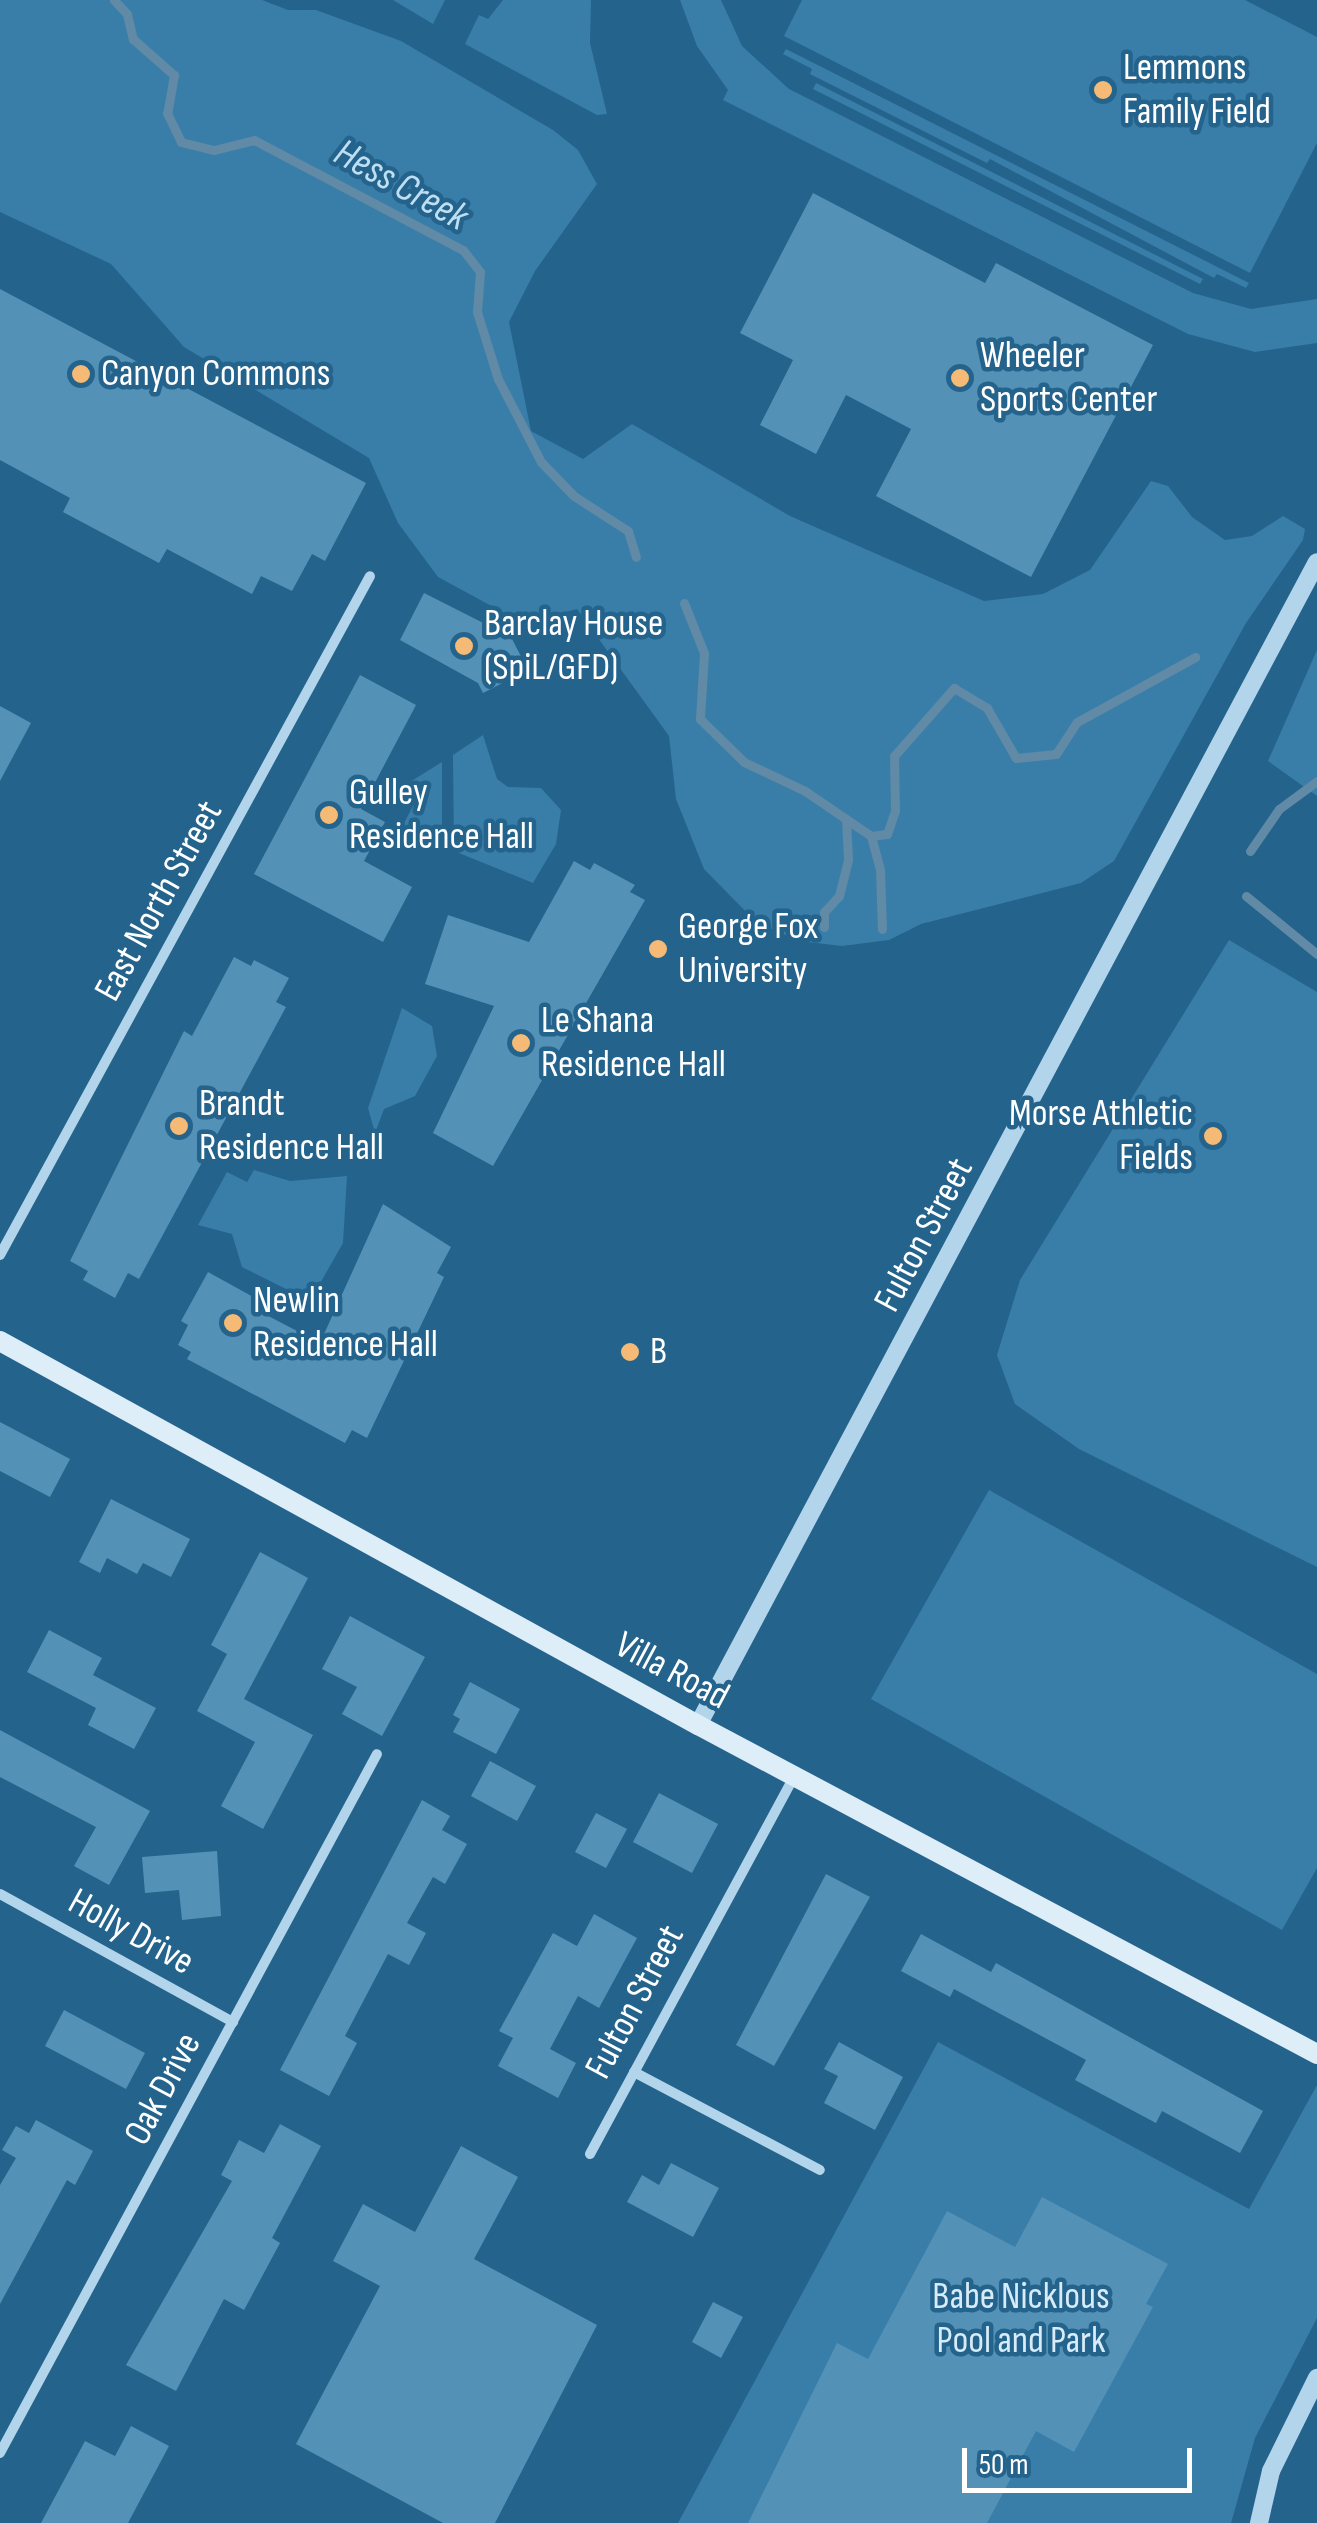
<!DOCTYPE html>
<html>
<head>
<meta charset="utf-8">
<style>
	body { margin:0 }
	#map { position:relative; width:1317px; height:2523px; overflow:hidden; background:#24638c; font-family:"Sofia Sans Condensed",sans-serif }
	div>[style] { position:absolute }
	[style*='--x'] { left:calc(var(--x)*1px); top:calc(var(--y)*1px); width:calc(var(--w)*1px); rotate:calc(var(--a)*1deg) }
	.green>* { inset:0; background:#387ea9 }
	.stream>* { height:9px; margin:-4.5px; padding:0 4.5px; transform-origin:4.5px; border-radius:4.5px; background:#618aa6 }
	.building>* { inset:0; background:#5491b7 }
	.minor>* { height:10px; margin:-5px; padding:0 5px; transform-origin:5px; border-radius:5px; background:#b3d5eb }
	.tertiary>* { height:18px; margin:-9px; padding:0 9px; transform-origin:9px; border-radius:9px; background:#b3d5eb }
	.secondary>* { height:20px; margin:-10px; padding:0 10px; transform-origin:10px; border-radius:10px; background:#deeef9 }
	.dots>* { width:28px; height:28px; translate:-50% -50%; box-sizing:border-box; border:5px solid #24638c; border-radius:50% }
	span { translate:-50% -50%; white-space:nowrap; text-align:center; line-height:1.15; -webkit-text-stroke:9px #24638c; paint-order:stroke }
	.poi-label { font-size:38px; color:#fff }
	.left { translate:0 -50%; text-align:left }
	.right { translate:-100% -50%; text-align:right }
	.street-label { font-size:38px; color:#fff }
	.park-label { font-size:38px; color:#d7ecf8 }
	.water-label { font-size:40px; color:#bedef2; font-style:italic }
	.scale { position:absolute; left:962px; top:2448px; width:230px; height:45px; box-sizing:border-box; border:5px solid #fff; border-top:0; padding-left:12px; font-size:30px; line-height:35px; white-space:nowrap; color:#fff; -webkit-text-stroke:8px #24638c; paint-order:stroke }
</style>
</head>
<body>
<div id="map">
	<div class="green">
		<i style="clip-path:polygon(0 0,262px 0,288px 10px,316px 10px,401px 41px,553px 130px,578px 150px,597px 184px,535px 271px,509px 322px,531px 431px,583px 459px,632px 424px,790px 516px,984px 601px,1043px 594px,1090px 570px,1151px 481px,1168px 486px,1192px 517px,1225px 540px,1252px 536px,1283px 516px,1305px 529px,1303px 540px,1246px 623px,1114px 861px,1081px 883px,921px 924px,889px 940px,842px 946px,799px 941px,756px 922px,704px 869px,676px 799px,669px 736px,577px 609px,523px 623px,438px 577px,398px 523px,369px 458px,184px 347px,111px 264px,0 212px)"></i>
		<i style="clip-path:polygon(393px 0,445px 0,433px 24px)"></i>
		<i style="clip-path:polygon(503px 0,591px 0,590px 43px,607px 114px,597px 115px,465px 44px,479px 15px,488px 19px)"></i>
		<i style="clip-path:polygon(680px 0,721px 0,742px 46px,789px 89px,1193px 293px,1251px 309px,1317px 299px,1317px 343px,1255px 352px,1188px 334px,723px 100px,728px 90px,697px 46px)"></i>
		<i style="clip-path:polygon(802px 0,1245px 0,1317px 37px,1317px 143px,1250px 273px,784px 36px)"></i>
		<i style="clip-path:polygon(786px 49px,1249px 283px,1246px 288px,1217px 274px,1214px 278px,990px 159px,987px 163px,810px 74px,812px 69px,783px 54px)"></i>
		<i style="clip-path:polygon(816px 83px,1203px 279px,1200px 284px,813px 89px)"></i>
		<i style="clip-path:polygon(1317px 650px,1317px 796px,1268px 761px)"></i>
		<i style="clip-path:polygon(483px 735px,497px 779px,508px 787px,541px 788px,561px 810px,556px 844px,533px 883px,454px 851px,453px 755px)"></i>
		<i style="clip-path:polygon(442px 762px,442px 840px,439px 851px,401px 829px,414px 804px,399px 796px,405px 785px)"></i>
		<i style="clip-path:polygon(1229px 940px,1317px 992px,1317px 1567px,1079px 1449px,1015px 1404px,997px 1355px,1020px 1280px)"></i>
		<i style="clip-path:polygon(402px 1008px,432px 1026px,437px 1056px,415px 1096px,384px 1109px,375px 1133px,368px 1108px)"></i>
		<i style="clip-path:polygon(254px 1170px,290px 1181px,347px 1176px,343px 1243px,310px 1301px,242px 1267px,232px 1234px,198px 1225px,227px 1172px,247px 1182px)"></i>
		<i style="clip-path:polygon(989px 1490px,1317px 1674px,1317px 1868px,1282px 1930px,871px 1699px)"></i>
		<i style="clip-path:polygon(938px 2042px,1249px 2209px,1317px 2085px,1317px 2318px,1255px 2438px,1231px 2523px,678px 2523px)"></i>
	</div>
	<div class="stream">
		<i style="--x:114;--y:0;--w:19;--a:47"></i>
		<i style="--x:127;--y:14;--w:26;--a:77"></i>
		<i style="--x:133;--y:39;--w:55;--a:41.3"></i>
		<i style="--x:174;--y:75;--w:39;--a:100"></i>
		<i style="--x:167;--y:113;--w:32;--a:64"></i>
		<i style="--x:181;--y:142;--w:34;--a:14"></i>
		<i style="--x:214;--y:150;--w:41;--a:-14"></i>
		<i style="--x:254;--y:140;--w:236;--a:27.8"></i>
		<i style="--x:463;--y:250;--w:28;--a:52"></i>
		<i style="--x:480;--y:272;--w:40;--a:94.3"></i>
		<i style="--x:477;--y:312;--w:70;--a:72.6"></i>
		<i style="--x:498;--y:379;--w:93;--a:62.6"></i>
		<i style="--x:541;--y:462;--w:47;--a:45.9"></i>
		<i style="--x:574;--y:496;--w:64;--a:32.9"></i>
		<i style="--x:628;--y:531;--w:27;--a:73"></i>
		<i style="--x:684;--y:603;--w:54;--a:68.2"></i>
		<i style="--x:704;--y:653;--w:66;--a:93.5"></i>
		<i style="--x:700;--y:719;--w:62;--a:44.3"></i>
		<i style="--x:744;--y:762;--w:68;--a:25.4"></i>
		<i style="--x:805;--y:791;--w:80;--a:34.3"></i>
		<i style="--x:871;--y:836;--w:16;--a:-7"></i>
		<i style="--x:887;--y:834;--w:24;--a:-71"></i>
		<i style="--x:895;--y:811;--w:55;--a:-91"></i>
		<i style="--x:894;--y:756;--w:91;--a:-48.6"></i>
		<i style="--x:954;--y:688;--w:39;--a:31"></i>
		<i style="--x:987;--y:708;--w:58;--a:59.9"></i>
		<i style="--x:1016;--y:758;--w:40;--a:-5.7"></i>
		<i style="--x:1056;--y:754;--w:38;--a:-57"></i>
		<i style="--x:1077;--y:722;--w:135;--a:-28.8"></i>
		<i style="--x:871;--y:836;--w:35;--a:75"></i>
		<i style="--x:880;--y:870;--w:59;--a:88.1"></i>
		<i style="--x:1250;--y:851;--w:51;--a:-55.4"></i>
		<i style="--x:1279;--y:809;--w:47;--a:-36.4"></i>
		<i style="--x:1246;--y:896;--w:92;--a:39.2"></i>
		<i style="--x:824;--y:927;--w:15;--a:-90"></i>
		<i style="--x:824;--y:912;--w:22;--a:-47"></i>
		<i style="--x:839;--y:896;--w:38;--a:-76"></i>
		<i style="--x:848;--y:859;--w:40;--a:-92.9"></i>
	</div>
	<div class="building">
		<i style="clip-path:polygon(813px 193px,985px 283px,996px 263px,1153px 345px,1031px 577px,876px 496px,911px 429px,846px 395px,816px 454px,760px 425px,793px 360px,740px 333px)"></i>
		<i style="clip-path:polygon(0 289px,366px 483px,325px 561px,312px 554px,292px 591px,261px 576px,252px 594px,167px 549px,159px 563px,63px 512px,70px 498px,0 460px)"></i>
		<i style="clip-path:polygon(424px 593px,511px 637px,528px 670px,483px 693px,478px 683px,400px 640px)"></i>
		<i style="clip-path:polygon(360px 675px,416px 705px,361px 809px,385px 822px,364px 861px,412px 887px,383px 942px,254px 874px)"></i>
		<i style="clip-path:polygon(0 706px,31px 723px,0 781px)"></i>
		<i style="clip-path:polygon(574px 861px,590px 870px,594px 863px,635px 885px,630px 892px,645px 900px,493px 1166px,433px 1133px,494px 1006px,425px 984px,448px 915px,529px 942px)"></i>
		<i style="clip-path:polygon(234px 957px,251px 966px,254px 960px,289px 978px,276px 1002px,286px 1007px,139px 1279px,128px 1273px,115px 1298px,83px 1280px,88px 1271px,70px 1261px,184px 1031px,192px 1036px)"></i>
		<i style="clip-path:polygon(383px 1204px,451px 1247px,437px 1273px,444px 1277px,367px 1438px,352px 1430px,345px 1443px,187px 1359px,191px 1352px,178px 1345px,188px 1325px,181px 1321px,208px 1272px,257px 1299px,253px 1308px,320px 1343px)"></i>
		<i style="clip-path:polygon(0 1422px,70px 1459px,50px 1497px,0 1471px)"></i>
		<i style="clip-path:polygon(111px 1499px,190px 1539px,171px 1577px,143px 1563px,137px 1574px,107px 1558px,100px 1573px,79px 1562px)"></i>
		<i style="clip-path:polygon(260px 1552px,308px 1578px,244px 1699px,313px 1735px,263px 1829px,221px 1806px,255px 1742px,197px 1711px,227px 1654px,211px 1645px)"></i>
		<i style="clip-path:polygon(350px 1616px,425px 1657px,382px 1736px,342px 1714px,357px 1687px,322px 1669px)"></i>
		<i style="clip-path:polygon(49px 1630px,102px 1658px,93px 1675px,156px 1708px,134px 1749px,88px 1725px,96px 1708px,27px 1672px)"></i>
		<i style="clip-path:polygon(470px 1682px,520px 1709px,496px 1754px,453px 1732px,460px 1719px,453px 1715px)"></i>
		<i style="clip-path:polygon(0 1730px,150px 1811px,109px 1885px,74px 1866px,96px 1827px,0 1777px)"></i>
		<i style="clip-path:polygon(490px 1761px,536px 1786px,517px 1821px,471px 1796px)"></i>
		<i style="clip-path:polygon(659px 1793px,718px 1824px,692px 1873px,633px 1842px)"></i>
		<i style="clip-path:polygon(422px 1800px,450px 1816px,442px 1830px,467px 1844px,445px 1884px,433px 1877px,407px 1923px,426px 1933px,409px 1965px,388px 1954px,345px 2036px,357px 2043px,329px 2096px,280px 2070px)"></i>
		<i style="clip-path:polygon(596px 1813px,627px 1829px,606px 1868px,575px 1852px)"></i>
		<i style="clip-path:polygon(217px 1851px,221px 1916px,182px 1920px,179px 1890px,145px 1893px,142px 1857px)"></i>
		<i style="clip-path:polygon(826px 1874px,870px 1897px,774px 2066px,736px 2045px)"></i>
		<i style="clip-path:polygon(594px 1914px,637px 1938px,599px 2008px,578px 1996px,550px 2049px,576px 2063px,558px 2098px,498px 2066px,513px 2038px,499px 2031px,553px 1933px,577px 1946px)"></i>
		<i style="clip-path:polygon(921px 1934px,991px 1972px,996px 1963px,1263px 2111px,1240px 2153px,1162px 2111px,1156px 2123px,1075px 2080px,1086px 2060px,954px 1989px,950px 1997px,901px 1971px)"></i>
		<i style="clip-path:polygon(64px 2010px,145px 2053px,126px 2089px,45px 2046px)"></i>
		<i style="clip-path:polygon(839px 2042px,903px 2077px,875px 2130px,824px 2103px,838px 2076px,824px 2069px)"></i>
		<i style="clip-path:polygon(36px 2120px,93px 2151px,75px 2185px,67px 2180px,0 2304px,0 2185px,16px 2158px,2px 2150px,16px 2126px,29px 2133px)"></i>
		<i style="clip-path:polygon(280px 2124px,321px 2146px,272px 2238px,280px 2243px,244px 2310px,224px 2299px,176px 2391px,126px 2365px,232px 2181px,221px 2175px,239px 2140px,264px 2153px)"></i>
		<i style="clip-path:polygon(461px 2146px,518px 2177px,474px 2259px,597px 2325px,495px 2523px,443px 2523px,296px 2444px,380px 2286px,333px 2261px,363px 2204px,415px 2232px)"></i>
		<i style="clip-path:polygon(671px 2163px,719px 2188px,693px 2237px,627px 2202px,642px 2175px,659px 2185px)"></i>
		<i style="clip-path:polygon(1042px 2197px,1168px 2264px,1146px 2304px,1153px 2307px,1074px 2452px,1036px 2431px,987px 2523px,748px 2523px,837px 2343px,868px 2359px,947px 2211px,1015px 2247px)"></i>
		<i style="clip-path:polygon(713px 2302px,743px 2317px,721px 2358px,692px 2342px)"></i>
		<i style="clip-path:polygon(131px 2426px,169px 2446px,128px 2523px,41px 2523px,85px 2441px,115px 2456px)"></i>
	</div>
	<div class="minor">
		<i style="--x:0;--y:1255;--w:773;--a:-61.41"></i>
		<i style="--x:0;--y:1894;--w:266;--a:28.8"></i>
		<i style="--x:634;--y:2072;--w:210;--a:27.8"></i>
		<i style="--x:590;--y:2154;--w:429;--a:-61.6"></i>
		<i style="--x:0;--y:2453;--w:794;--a:-61.66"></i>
	</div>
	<div class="tertiary">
		<i style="--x:698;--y:1725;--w:1317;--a:-61.98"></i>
		<i style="--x:1259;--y:2523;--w:53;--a:-77"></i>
		<i style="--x:1271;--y:2471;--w:104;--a:-63.7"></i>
	</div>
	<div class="secondary">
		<i style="--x:0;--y:1341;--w:797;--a:28.82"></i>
		<i style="--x:698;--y:1725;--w:701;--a:27.99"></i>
	</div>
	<div class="dots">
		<i style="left:1103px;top:90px;background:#f5bb76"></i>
		<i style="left:81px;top:374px;background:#f5bb76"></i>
		<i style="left:960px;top:378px;background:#f5bb76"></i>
		<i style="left:464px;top:646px;background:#f5bb76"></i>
		<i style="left:329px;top:815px;background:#f5bb76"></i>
		<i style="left:658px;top:949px;background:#f5bb76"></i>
		<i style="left:521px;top:1043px;background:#f5bb76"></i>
		<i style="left:179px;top:1126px;background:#f5bb76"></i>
		<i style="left:1213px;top:1136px;background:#f5bb76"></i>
		<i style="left:233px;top:1323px;background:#f5bb76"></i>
		<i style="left:630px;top:1352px;background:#f5bb76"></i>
	</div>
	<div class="poi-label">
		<span class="left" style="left:1123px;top:90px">Lemmons<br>Family Field</span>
		<span class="left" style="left:980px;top:378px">Wheeler<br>Sports Center</span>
		<span class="left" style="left:101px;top:374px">Canyon Commons</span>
		<span class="left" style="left:484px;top:646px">Barclay House<br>(SpiL/GFD)</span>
		<span class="left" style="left:349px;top:815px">Gulley<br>Residence Hall</span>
		<span class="left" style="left:678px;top:949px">George Fox<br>University</span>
		<span class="left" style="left:541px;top:1043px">Le Shana<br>Residence Hall</span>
		<span class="left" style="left:199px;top:1126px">Brandt<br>Residence Hall</span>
		<span class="right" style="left:1193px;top:1136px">Morse Athletic<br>Fields</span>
		<span class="left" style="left:253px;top:1323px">Newlin<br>Residence Hall</span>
		<span class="left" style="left:650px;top:1352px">B</span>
	</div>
	<div class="street-label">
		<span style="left:159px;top:901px;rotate:-61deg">East North Street</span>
		<span style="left:924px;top:1235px;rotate:-62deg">Fulton Street</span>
		<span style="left:672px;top:1671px;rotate:28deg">Villa Road</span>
		<span style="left:131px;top:1932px;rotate:29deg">Holly Drive</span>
		<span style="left:635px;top:2002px;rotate:-62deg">Fulton Street</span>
		<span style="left:163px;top:2089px;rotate:-62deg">Oak Drive</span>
	</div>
	<div class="park-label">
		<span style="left:1021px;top:2319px">Babe Nicklous<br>Pool and Park</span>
	</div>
	<div class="water-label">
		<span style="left:401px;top:185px;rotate:29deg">Hess Creek</span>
	</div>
	<div class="scale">50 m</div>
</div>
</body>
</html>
